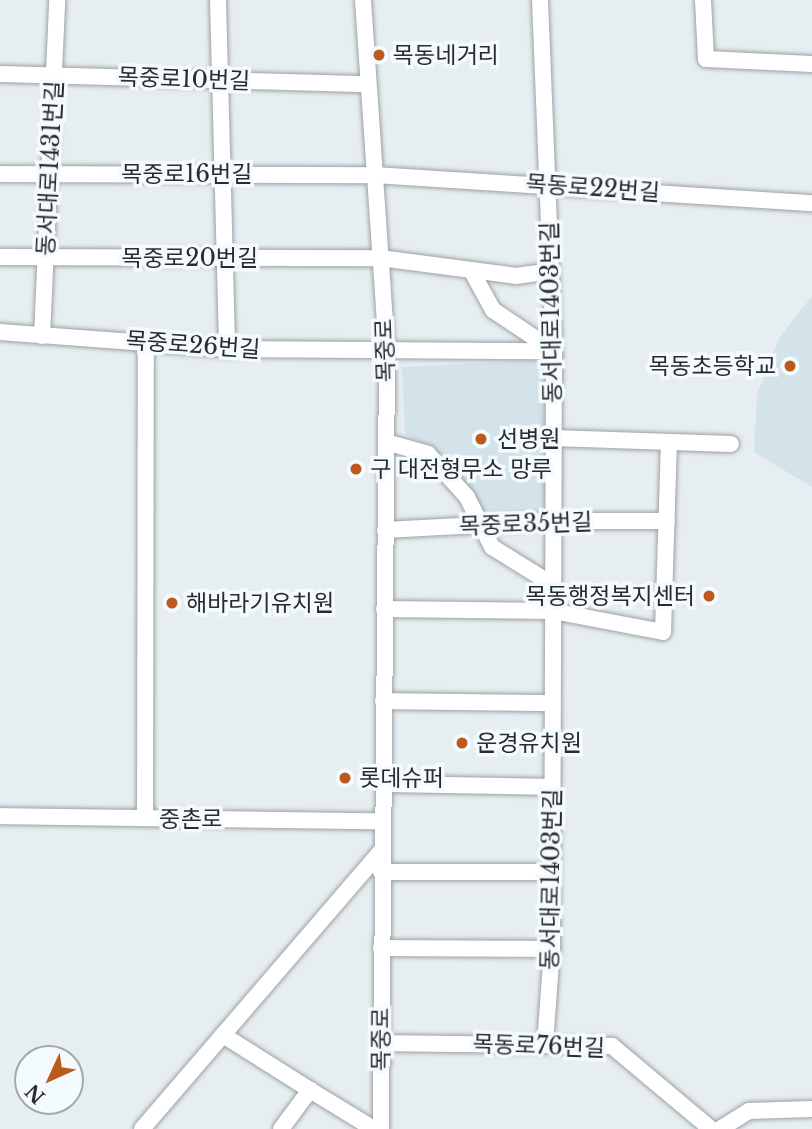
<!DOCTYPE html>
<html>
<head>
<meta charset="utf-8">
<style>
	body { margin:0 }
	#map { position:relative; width:812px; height:1129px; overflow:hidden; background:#e7eef1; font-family:"Libre Baskerville","Noto Sans KR",serif }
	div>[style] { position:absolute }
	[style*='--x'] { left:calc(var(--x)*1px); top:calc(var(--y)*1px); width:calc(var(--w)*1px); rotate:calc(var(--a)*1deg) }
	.built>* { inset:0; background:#d4e2e9 }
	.roads { filter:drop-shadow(0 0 2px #9ca2a5) drop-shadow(0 0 2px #9ca2a5) }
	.minor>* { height:16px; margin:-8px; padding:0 8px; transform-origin:8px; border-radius:8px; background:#fff }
	.dots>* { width:19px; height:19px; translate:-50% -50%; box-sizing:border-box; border:4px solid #f4fbfe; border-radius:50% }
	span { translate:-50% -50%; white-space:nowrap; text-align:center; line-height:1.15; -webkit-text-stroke:7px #f4fbfe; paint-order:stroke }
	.poi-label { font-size:23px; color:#292b2c }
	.left { translate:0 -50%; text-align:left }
	.right { translate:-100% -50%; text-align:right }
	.street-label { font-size:23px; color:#292b2c }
	.north { position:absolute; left:14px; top:1045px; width:70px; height:70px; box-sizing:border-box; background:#f4fbfe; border:2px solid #a3a8aa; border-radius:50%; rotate:225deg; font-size:19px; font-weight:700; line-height:28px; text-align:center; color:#292b2c }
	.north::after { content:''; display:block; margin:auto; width:24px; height:32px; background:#bc5a1d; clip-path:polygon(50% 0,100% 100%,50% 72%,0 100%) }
</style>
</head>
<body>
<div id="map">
	<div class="built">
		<i style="clip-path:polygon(812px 296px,812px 487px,754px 452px,757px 395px,779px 338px)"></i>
		<i style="clip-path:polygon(548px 360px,547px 516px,485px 518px,468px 488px,423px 443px,405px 434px,402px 367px)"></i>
	</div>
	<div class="roads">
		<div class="minor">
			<i style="--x:218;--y:0;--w:349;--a:88.5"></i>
			<i style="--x:363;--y:0;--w:354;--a:86.1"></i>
			<i style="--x:387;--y:353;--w:776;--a:90.44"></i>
			<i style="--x:540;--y:0;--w:351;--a:87.7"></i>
			<i style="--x:554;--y:351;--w:598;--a:90.19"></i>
			<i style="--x:552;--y:949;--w:95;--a:94.2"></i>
			<i style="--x:703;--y:0;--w:59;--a:87.1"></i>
			<i style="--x:706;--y:59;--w:106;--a:2.7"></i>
			<i style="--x:0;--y:74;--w:368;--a:1.6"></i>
			<i style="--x:0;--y:174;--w:375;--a:0.2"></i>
			<i style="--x:375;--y:175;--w:438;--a:3.7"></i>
			<i style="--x:0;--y:257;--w:380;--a:0.2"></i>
			<i style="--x:380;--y:258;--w:137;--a:7.5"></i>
			<i style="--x:516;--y:276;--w:35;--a:-8"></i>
			<i style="--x:471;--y:270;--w:46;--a:61.2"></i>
			<i style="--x:493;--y:310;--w:73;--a:33.9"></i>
			<i style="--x:0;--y:332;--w:228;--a:4.3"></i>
			<i style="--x:227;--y:349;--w:327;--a:0.4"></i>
			<i style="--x:42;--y:336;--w:336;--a:-87.4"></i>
			<i style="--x:553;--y:438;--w:178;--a:1.9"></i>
			<i style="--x:386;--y:442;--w:44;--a:15.9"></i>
			<i style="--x:428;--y:454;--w:58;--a:47.8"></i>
			<i style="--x:467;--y:497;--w:56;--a:63.4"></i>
			<i style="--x:492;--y:547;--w:72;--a:31.9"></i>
			<i style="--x:385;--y:530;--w:168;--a:-3.1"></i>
			<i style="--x:553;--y:521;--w:114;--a:0"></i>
			<i style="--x:384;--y:609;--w:169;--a:0.7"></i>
			<i style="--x:553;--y:611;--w:112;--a:10.8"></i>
			<i style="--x:663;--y:632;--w:190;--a:-88.2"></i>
			<i style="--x:383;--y:701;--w:169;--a:0.7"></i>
			<i style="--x:382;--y:784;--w:170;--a:1"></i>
			<i style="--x:0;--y:816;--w:381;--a:0.8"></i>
			<i style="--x:145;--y:818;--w:476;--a:-89.9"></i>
			<i style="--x:381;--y:872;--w:171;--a:0"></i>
			<i style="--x:381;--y:948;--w:171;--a:0.3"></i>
			<i style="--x:223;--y:1035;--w:103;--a:32.3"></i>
			<i style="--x:381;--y:1043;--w:231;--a:0.7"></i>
			<i style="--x:612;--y:1046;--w:129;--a:40"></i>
			<i style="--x:142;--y:1129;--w:367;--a:-49.3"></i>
			<i style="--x:281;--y:1129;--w:49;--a:-53.4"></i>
			<i style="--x:310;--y:1090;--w:75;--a:31.4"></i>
			<i style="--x:720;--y:1129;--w:34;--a:-32"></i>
			<i style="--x:749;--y:1111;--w:63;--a:-1.8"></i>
		</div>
	</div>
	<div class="dots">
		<i style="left:379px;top:55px;background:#bc5a1d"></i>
		<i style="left:790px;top:366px;background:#bc5a1d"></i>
		<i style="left:481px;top:439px;background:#bc5a1d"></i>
		<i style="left:356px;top:469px;background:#bc5a1d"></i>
		<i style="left:709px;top:596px;background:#bc5a1d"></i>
		<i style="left:172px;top:603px;background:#bc5a1d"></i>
		<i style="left:462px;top:743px;background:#bc5a1d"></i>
		<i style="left:345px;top:778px;background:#bc5a1d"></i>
	</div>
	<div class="poi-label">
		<span class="left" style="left:393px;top:55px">목동네거리</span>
		<span class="right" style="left:776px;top:366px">목동초등학교</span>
		<span class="left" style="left:497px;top:439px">선병원</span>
		<span class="left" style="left:370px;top:469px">구 대전형무소 망루</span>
		<span class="right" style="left:695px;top:596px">목동행정복지센터</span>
		<span class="left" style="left:186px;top:603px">해바라기유치원</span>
		<span class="left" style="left:476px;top:743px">운경유치원</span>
		<span class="left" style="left:359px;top:778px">롯데슈퍼</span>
	</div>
	<div class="street-label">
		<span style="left:184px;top:79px;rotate:2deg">목중로10번길</span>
		<span style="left:50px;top:168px;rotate:-87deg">동서대로1431번길</span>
		<span style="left:187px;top:174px">목중로16번길</span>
		<span style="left:593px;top:188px;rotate:4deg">목동로22번길</span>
		<span style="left:190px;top:258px">목중로20번길</span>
		<span style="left:551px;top:312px;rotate:-91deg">동서대로1403번길</span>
		<span style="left:193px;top:345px;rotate:4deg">목중로26번길</span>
		<span style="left:385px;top:350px;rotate:-92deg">목중로</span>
		<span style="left:526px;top:524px;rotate:-2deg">목중로35번길</span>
		<span style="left:191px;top:819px">중촌로</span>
		<span style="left:551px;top:879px;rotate:-89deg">동서대로1403번길</span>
		<span style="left:381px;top:1039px;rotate:-90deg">목중로</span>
		<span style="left:539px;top:1046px;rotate:2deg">목동로76번길</span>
	</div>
	<div class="north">N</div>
</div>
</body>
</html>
